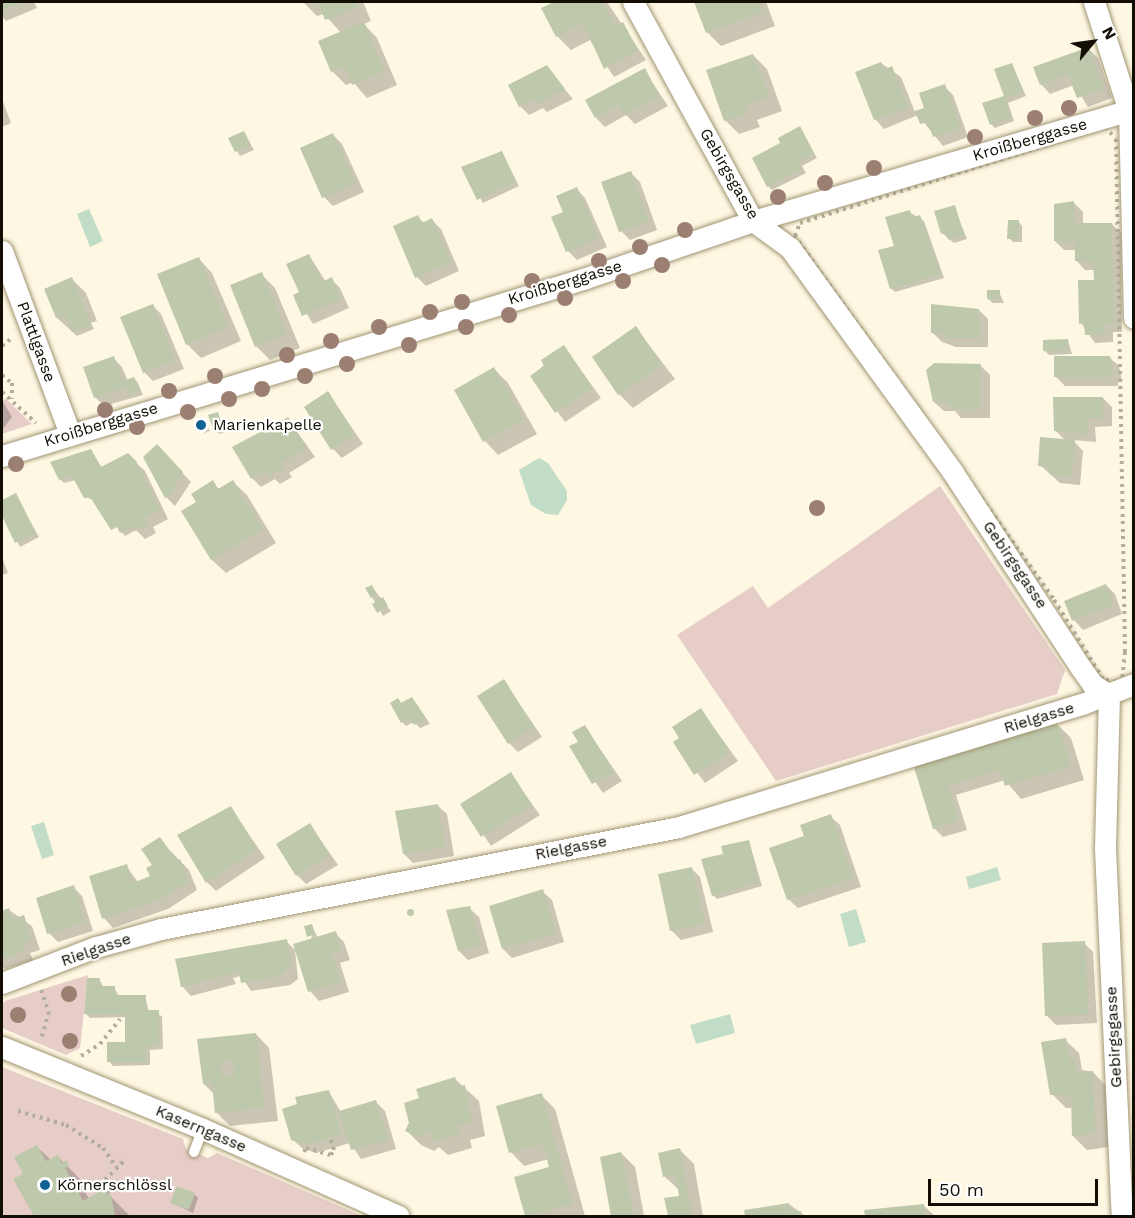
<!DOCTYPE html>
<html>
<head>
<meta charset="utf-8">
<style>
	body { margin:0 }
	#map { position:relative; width:1135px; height:1218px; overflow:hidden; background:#fef7e2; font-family:"Work Sans",sans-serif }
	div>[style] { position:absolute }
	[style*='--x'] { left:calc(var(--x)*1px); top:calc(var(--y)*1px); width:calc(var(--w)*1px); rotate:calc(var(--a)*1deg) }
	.green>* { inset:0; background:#e6cdc8 }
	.water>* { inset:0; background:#c1ddc8 }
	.shadow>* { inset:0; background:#0003 }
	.building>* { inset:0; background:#bec8aa }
	.round { border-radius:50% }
	.path>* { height:4px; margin-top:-2px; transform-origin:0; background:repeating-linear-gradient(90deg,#b3ad9c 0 3px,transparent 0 7.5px) }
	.roads { filter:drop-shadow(0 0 2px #a09573) drop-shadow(0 0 2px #a09573) }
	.lane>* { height:10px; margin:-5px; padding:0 5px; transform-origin:5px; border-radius:5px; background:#fff }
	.street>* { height:21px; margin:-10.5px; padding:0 10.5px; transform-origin:10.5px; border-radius:10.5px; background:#fff }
	.trees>* { width:16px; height:16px; margin:-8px; border-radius:50%; background:#9b7f71 }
	.dots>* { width:16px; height:16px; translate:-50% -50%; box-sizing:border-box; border:3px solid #fff; border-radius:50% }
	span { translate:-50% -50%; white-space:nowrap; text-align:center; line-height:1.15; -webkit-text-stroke:4.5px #fff; paint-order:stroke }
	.street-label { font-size:16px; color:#120e04 }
	.poi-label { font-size:16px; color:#120e04 }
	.left { translate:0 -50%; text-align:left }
	.frame { position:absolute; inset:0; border:3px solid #120e04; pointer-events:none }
	.north { position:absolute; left:1063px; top:12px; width:60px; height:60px; -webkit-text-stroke:4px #fff; paint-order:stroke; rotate:61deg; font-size:16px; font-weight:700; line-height:24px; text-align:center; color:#120e04 }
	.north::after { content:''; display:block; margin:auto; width:21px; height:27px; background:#120e04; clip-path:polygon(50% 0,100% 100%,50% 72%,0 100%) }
	.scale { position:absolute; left:928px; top:1179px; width:170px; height:27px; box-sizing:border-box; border:3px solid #120e04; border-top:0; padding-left:8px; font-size:18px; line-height:21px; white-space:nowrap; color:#120e04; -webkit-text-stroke:4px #fff; paint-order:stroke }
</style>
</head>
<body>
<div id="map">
	<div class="green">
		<i style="clip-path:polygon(6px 399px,32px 424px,2px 434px,2px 400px)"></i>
		<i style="clip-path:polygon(940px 486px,1065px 670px,1057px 694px,776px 781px,677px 635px,753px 586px,768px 608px)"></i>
		<i style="clip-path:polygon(88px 975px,80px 1048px,66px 1055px,2px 1028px,2px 1004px,5px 1001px)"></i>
		<i style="clip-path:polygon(2px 1067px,183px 1139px,186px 1149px,208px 1158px,217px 1153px,362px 1216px,2px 1216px)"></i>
	</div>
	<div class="water">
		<i style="clip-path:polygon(89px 209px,103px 241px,90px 247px,77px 214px)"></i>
		<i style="clip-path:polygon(539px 458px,548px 463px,567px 491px,567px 500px,558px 515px,546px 514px,531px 505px,519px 470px)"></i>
		<i style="clip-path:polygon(44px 822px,54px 855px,42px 859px,31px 826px)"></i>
		<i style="clip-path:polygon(997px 867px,1001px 880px,969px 889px,966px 877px)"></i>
		<i style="clip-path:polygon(856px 909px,866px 942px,849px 947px,840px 914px)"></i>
		<i style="clip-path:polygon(730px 1014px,735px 1033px,696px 1044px,690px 1025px)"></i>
	</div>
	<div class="shadow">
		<i style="clip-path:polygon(2px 2px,34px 2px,37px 8px,6px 21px,2px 16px)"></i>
		<i style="clip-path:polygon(303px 2px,363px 2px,371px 21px,364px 24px,377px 38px,397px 85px,367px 98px,353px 82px,346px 85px,332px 71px,341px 33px,324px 14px,317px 16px)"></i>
		<i style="clip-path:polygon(557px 2px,607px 2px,646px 60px,614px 77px,590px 40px,571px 50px,557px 36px,543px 9px)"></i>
		<i style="clip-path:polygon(696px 2px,766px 2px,775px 26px,721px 46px,707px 32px)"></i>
		<i style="clip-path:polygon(1089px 49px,1098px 58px,1112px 98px,1088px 107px,1074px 85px,1050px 94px,1041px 84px)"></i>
		<i style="clip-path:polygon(753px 55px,767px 69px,782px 111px,757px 120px,760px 127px,739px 134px,725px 120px)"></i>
		<i style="clip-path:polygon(881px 63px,901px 77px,915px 112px,926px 109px,944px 86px,953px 95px,968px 137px,943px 146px,918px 115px,884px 129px,875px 119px)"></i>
		<i style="clip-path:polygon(1012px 64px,1026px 96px,1008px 103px,1014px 121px,995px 128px,991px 124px,1006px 97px)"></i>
		<i style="clip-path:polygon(546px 67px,573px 99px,547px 112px,543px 108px,529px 115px,520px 106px)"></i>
		<i style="clip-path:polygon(644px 70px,668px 106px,635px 124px,626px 115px,605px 127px,596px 118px)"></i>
		<i style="clip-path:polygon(2px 99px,11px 123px,2px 127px)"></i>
		<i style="clip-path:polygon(800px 128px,817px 158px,802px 166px,806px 173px,772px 190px,768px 186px,782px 144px)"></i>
		<i style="clip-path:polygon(244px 133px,254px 150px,240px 156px,230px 139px)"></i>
		<i style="clip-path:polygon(333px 135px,342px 144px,364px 192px,333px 206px,324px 197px)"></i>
		<i style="clip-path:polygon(501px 153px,519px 186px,483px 203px,463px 167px)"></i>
		<i style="clip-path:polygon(631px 173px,640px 182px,657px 230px,630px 240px,621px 231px)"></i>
		<i style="clip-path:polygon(576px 188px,585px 198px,607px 247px,577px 260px,568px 251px,565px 213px)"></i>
		<i style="clip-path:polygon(1074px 203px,1083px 212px,1083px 224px,1112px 224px,1121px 233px,1122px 332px,1113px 332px,1113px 342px,1095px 343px,1081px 323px,1096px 281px,1095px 270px,1085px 270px,1076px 260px,1076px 250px,1064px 250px,1055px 241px)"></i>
		<i style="clip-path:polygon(954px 207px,967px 239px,954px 243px,942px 233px)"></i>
		<i style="clip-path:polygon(909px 212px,924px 221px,944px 278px,895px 292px,891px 288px,896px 247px)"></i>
		<i style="clip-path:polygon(418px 217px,424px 223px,432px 220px,441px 229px,459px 271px,426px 286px,417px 277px)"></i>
		<i style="clip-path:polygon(1018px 221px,1022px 226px,1022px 242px,1013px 242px,1009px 238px)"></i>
		<i style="clip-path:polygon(309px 255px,326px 282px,331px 279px,340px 288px,349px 308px,313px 324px,295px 295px,301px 293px)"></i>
		<i style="clip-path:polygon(199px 259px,212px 273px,241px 341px,201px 358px,187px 344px)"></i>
		<i style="clip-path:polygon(261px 274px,275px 288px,300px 348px,270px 360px,256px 346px)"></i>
		<i style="clip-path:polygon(72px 279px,86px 293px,97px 321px,91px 323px,94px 329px,77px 336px,57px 318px,46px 289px)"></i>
		<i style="clip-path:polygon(999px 292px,1004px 303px,993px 303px,988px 299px)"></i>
		<i style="clip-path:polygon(152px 305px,161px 314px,184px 369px,153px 381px,144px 372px)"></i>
		<i style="clip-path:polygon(932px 306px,979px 310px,988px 319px,988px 347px,956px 347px,942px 342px,933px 333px)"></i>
		<i style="clip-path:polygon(636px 328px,675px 379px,633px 408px,619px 394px)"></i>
		<i style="clip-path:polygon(1068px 341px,1072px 354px,1049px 355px,1045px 351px)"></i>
		<i style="clip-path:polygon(564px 347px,601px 398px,565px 422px,532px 376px)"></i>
		<i style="clip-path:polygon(1109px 357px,1119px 366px,1122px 381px,1118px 381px,1118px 386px,1065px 386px,1056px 377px)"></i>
		<i style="clip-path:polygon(113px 358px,122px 367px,128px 381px,134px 378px,138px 383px,143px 395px,104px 406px,95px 397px)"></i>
		<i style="clip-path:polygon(981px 366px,990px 375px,990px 418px,961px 418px,955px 411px,944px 411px,934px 402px)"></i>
		<i style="clip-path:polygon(494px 369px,508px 383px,537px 434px,498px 455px,485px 441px,456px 390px)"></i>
		<i style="clip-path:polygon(328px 393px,363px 444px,342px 458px,333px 449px)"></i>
		<i style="clip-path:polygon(1103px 398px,1112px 407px,1112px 426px,1095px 427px,1096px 442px,1073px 440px,1083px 451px,1080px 485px,1060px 483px,1040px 465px,1066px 441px,1055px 430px)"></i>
		<i style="clip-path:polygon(2px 400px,12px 417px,2px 430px)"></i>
		<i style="clip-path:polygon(217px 413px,226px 432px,219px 434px,215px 430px)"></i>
		<i style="clip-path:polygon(288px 419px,315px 457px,289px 473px,292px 477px,280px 484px,275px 479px,261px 487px,252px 478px)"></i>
		<i style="clip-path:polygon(204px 422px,210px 431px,204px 433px,200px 429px)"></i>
		<i style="clip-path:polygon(90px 451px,102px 468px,127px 455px,145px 471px,168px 519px,153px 527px,156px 533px,145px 539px,136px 530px,125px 536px,94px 500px,85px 497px,76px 480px,64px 483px,60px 479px)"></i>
		<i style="clip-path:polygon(166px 455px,191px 482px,175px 506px,166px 497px)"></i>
		<i style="clip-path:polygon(212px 482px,220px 490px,233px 482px,247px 495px,276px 543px,226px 573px,212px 560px,183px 512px,198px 503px)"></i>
		<i style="clip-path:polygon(15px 495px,39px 537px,20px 547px,2px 513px,2px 502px)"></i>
		<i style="clip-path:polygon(2px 557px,8px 573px,2px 575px)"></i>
		<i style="clip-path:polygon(1106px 585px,1115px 594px,1122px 614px,1083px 630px,1074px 620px,1066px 601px)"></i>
		<i style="clip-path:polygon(372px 587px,391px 611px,383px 616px,372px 597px)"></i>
		<i style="clip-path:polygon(504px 681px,542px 737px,518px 752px,509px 743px)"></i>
		<i style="clip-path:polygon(416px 703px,430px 724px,420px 728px,414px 722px,406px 726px,402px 722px,402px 704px)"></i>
		<i style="clip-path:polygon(701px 710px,738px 761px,705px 783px,675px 743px)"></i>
		<i style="clip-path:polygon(1057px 724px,1071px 738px,1084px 780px,1021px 799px,1005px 780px,956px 795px,967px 830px,943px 837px,934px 828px,915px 765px)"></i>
		<i style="clip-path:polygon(585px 727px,622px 781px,603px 793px,571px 747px,580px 742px)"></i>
		<i style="clip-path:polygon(510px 774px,540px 815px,491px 846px,462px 804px)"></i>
		<i style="clip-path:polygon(437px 805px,447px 814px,454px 856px,413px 863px,404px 854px)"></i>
		<i style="clip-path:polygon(231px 808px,265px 858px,216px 891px,207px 882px)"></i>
		<i style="clip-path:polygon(830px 816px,840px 825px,861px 887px,798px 908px,788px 899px,806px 837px)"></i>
		<i style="clip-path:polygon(310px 825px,338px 865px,306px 884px,297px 875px)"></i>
		<i style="clip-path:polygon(159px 839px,189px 870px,197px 890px,168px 909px,113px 928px,104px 918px,91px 877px,126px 866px,138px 882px,152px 877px)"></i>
		<i style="clip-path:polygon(749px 841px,762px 886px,717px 899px,713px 895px,725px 855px)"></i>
		<i style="clip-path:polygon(691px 868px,700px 877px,713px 932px,681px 940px,672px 931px,659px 875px)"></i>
		<i style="clip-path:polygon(73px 887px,82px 896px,93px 931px,58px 942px,49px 933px)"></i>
		<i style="clip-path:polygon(542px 891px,552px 900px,564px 942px,512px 958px,503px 949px)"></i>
		<i style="clip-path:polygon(469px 908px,479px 917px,489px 953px,468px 960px,459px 951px)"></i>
		<i style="clip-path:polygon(9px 910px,32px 926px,40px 950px,30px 953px,33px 960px,5px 969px,2px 966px,2px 912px)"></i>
		<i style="clip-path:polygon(312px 926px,318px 938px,335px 933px,344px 942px,350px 960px,340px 963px,349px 992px,319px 1001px,310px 991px)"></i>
		<i style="clip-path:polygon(286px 941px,295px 950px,298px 979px,290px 985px,251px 991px,241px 976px,233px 978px,236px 984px,191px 996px,182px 986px,177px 960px)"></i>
		<i style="clip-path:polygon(1084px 943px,1093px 952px,1097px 1023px,1056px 1025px,1047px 1016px)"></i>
		<i style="clip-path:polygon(99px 979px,104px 988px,114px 988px,119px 996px,145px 996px,149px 1012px,162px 1016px,163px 1049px,150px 1050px,150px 1065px,113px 1066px,109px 1061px,126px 1043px,126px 1017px,90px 1018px,86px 1014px)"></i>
		<i style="clip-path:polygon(256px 1034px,269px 1048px,278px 1121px,230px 1126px,216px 1112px,214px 1094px,204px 1084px,199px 1041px)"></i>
		<i style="clip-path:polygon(1065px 1040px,1079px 1053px,1082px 1070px,1093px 1072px,1106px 1086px,1108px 1147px,1087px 1150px,1073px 1136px,1073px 1108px,1066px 1108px,1052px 1094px)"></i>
		<i style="clip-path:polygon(455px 1079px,479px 1101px,485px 1136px,470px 1140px,472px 1148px,448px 1155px,439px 1147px,434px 1151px,421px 1145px,407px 1131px,421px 1099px)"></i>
		<i style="clip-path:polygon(329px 1092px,341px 1112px,376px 1102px,385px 1111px,396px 1149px,361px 1159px,350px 1143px,316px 1153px,302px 1148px,292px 1139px)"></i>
		<i style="clip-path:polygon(541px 1095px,555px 1109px,585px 1216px,527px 1216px,516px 1178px,551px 1168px,549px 1159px,524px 1166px,511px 1152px)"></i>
		<i style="clip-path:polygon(37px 1147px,51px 1160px,57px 1156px,86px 1185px,82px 1187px,89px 1199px,110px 1196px,130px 1216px,36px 1216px,15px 1180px,25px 1174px)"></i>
		<i style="clip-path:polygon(680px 1150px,694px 1164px,703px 1216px,669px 1216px,666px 1200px,680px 1197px,679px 1190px,664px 1176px)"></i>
		<i style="clip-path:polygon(621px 1153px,635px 1167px,644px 1216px,613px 1216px,602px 1158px)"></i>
		<i style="clip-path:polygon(194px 1194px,198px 1198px,193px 1213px,172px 1203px)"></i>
		<i style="clip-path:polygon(789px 1204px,805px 1216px,747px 1216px,746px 1211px)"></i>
		<i style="clip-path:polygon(923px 1205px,935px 1216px,867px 1216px,866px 1211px)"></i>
	</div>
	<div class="building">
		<i style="clip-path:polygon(2px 2px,23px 2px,2px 10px)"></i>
		<i style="clip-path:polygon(318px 2px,355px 2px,358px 7px,325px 20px)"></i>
		<i style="clip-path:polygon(554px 2px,602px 2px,615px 27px,623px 22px,638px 50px,604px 69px,583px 23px,556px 37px,541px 8px)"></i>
		<i style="clip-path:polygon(694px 2px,759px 2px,762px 12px,706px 33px)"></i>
		<i style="clip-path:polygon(364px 22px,384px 71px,352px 85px,345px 66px,331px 72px,318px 41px)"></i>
		<i style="clip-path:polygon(1089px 47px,1104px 89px,1077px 98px,1068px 75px,1040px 85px,1033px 67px)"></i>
		<i style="clip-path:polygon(753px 54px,769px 97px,744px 106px,747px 113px,724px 121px,706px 70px)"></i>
		<i style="clip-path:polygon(881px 62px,884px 70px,892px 66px,908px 107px,874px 120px,855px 72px)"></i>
		<i style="clip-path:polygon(1012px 63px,1023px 92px,1005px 99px,1011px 117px,990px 125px,982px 103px,1004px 96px,994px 69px)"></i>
		<i style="clip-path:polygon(547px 65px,565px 89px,537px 104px,534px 99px,519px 107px,508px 85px)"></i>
		<i style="clip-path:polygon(645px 68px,660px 97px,624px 115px,619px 105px,595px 118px,585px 100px)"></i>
		<i style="clip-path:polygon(945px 84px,960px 128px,933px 137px,928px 122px,920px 124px,915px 111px,924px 108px,919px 93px)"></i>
		<i style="clip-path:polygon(800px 126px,814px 153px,799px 161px,803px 169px,767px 187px,752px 158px,780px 143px,778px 138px)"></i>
		<i style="clip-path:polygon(244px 131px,251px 145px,235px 152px,228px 138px)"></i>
		<i style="clip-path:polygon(333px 133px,356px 183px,322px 198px,300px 148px)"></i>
		<i style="clip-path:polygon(502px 151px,516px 181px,477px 200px,461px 167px)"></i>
		<i style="clip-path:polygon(631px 171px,649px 221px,619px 232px,601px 182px)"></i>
		<i style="clip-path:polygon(577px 187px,599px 238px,566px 252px,551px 217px,563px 212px,556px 196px)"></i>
		<i style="clip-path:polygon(1074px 201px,1074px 223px,1112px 223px,1114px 324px,1105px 324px,1105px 334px,1085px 335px,1084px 323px,1079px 324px,1078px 280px,1094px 280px,1093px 262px,1075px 261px,1075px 242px,1054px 241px,1054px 204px)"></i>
		<i style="clip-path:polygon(955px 205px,964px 235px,948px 240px,946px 232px,941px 234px,934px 211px)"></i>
		<i style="clip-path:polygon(910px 210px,912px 218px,920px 215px,941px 274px,890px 289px,878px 250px,894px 246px,885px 217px)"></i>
		<i style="clip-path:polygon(418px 215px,422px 223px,432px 218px,451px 262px,415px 278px,393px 226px)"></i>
		<i style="clip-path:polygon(1008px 220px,1019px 220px,1019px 239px,1007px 239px)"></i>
		<i style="clip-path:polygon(309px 254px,322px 282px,332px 277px,341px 299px,302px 316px,293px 295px,299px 292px,286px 264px)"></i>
		<i style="clip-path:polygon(199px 257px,228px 327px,186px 345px,157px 274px)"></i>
		<i style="clip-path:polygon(262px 272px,287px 334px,255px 347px,230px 285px)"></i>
		<i style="clip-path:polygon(72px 277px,91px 325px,72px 332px,65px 315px,56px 318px,44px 289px)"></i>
		<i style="clip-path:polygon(987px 290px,1000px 290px,1000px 299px,987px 299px)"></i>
		<i style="clip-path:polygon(153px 304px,175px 360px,143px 373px,120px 317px)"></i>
		<i style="clip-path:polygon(931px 304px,979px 309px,980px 338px,945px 338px,945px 334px,931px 333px)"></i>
		<i style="clip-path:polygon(636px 326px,662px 365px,618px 395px,592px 357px)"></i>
		<i style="clip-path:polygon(1068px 339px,1069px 350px,1043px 351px,1043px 340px)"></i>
		<i style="clip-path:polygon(564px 345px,593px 388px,555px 413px,530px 376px,544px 366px,541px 360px)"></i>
		<i style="clip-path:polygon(114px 356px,123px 381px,134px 377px,140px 391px,128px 395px,125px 387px,94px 398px,83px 367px)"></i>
		<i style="clip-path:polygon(1054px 356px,1110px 356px,1114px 373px,1110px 373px,1110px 377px,1054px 377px)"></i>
		<i style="clip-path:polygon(934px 363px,981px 364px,981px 409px,950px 409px,950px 403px,933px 402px,926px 370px)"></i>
		<i style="clip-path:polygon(494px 367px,524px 419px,483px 442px,454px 390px)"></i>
		<i style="clip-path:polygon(328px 391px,355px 434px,331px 450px,304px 407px)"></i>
		<i style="clip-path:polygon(1053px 397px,1103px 397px,1103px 418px,1087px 418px,1088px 434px,1054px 431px)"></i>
		<i style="clip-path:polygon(218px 412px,223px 428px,214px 431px,208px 415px)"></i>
		<i style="clip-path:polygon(288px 417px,307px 448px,281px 463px,284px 467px,270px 476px,266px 470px,251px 479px,232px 447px)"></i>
		<i style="clip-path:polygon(204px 421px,206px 427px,198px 430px,196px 423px)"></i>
		<i style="clip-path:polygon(1040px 437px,1075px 440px,1072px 477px,1049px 474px,1049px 467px,1038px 466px)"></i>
		<i style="clip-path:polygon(157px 444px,183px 472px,170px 495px,165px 498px,143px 457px)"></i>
		<i style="clip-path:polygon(91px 449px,101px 467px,128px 453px,136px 461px,160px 510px,145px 518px,148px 523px,135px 531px,132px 526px,120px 533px,117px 527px,111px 530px,90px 497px,84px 498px,72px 476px,59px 480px,50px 462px)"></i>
		<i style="clip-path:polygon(213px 480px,218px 489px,233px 480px,263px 529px,211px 560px,181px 511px,196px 502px,191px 494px)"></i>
		<i style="clip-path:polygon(16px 493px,36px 533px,15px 543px,2px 516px,2px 500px)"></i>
		<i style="clip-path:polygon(1106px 584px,1114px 605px,1072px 621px,1064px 601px)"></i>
		<i style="clip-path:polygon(372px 585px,377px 595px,371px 598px,365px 588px)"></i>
		<i style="clip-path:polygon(383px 597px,388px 606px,377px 613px,372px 604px)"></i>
		<i style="clip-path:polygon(504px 679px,534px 727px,508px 744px,477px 696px)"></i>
		<i style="clip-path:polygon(412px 697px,427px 720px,414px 725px,409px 718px,401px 723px,390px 703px,398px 698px,401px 703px)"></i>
		<i style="clip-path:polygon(701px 708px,730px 752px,694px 775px,673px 742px,679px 738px,672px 727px)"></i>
		<i style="clip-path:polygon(1057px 722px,1071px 766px,1005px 786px,1000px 770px,948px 786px,959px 821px,933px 829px,913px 764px)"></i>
		<i style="clip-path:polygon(585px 725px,614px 772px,592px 784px,569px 746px,578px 742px,572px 732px)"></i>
		<i style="clip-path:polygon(511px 772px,532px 805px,481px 837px,460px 804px)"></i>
		<i style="clip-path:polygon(438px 804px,445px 847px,403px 854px,395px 811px)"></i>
		<i style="clip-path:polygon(231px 806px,257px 849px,206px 883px,177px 835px)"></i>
		<i style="clip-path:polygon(831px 814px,853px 878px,787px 900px,769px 848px,804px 836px,800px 825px)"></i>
		<i style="clip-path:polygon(310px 823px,330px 855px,296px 876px,276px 844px)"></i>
		<i style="clip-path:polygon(160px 837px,177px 861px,180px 859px,189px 881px,158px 900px,102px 919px,89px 876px,127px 864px,133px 883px,150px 876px,146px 868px,152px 865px,141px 849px)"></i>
		<i style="clip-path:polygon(749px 840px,759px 882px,712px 896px,701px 859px,723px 854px,721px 846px)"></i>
		<i style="clip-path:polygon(692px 867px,705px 924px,670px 931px,658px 874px)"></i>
		<i style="clip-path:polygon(74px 885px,85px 922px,47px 934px,36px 898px)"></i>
		<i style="clip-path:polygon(543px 889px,556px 933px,502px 949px,489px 906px)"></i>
		<i style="clip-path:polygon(470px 906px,481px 944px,458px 951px,446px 910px)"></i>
		<i style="clip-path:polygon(9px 908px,12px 919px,24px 915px,32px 941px,22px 944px,25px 951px,2px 959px,2px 911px)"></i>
		<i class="round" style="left:406.5px;top:908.5px;width:7px;height:7px"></i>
		<i style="clip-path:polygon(312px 924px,315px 934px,307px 937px,304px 926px)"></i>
		<i style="clip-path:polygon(336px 931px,342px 951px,332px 954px,341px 982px,308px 992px,293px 944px)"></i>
		<i style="clip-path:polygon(287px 939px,291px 965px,281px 976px,241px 983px,239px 972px,181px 987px,175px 959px)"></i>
		<i style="clip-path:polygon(1085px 941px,1088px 1014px,1045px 1016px,1042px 943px)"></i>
		<i style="clip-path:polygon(87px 978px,100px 978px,100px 986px,115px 986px,115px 995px,146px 995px,146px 1010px,159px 1010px,159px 1046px,146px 1046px,146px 1062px,107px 1062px,107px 1042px,125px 1042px,125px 1014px,84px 1014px)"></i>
		<i style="clip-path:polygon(evenodd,256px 1033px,264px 1108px,215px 1113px,212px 1083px,203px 1084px,197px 1039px,256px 1033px,233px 1060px,235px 1076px,222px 1077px,221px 1061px,233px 1060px)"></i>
		<i style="clip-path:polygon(1066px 1038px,1070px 1060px,1074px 1060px,1076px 1072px,1093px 1071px,1095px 1133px,1072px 1136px,1071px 1095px,1050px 1095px,1041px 1042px)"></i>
		<i style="clip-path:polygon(455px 1077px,458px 1087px,465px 1085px,472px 1122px,457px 1126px,459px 1134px,432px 1142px,429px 1130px,419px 1138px,405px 1131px,409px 1123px,404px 1103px,419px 1098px,416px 1089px)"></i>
		<i style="clip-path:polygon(329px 1090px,342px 1134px,306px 1145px,291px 1140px,282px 1109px,297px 1104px,295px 1097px)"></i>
		<i style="clip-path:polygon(542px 1093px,572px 1204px,525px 1216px,514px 1177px,549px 1167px,543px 1144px,509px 1153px,496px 1106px)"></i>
		<i style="clip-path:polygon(376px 1100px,388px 1140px,351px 1150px,339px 1111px)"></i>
		<i style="clip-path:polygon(37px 1145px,46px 1161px,58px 1155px,62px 1163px,66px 1160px,69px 1166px,65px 1168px,83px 1201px,101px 1191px,111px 1195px,115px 1216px,34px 1216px,13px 1179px,23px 1174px,14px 1157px)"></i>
		<i style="clip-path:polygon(680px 1148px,692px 1216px,668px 1216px,664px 1198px,679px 1196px,675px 1175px,663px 1177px,658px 1153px)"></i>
		<i style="clip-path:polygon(621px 1152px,634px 1216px,611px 1216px,600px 1157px)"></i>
		<i style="clip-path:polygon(177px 1186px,195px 1193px,189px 1210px,170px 1203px)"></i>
		<i style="clip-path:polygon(789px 1203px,791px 1212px,801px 1211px,802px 1216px,745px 1216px,744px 1210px)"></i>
		<i style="clip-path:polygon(924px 1204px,925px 1216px,865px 1216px,864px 1210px)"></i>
	</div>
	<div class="path">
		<i style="--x:1105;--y:127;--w:16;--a:47"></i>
		<i style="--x:1116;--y:139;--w:513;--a:88.99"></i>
		<i style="--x:1125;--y:652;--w:28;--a:96"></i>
		<i style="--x:1122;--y:680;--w:6;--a:162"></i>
		<i style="--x:1116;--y:682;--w:13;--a:-167"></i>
		<i style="--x:1103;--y:679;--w:95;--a:-121.7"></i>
		<i style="--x:1053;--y:598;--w:445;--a:-125.5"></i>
		<i style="--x:795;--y:236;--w:14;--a:-69"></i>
		<i style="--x:800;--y:223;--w:320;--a:-17.5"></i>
		<i style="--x:2;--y:346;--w:14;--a:-39"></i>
		<i style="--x:2;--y:375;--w:13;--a:39"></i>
		<i style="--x:12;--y:383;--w:16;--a:90"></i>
		<i style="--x:2;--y:392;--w:46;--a:42.4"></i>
		<i style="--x:41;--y:990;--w:23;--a:70"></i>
		<i style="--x:49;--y:1012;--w:29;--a:106"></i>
		<i style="--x:81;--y:1056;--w:22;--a:-32"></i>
		<i style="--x:100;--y:1044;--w:32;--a:-51"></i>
		<i style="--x:18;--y:1111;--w:50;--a:16.3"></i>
		<i style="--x:66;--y:1125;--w:44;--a:31.9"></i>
		<i style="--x:103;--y:1148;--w:24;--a:55"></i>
		<i style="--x:304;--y:1152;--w:4;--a:-63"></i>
		<i style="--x:306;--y:1148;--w:26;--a:16"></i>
		<i style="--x:331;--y:1155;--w:6;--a:-59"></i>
		<i style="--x:334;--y:1150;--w:13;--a:-108"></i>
		<i style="--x:108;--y:1194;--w:14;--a:-102"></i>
		<i style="--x:105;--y:1180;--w:30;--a:-45"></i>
	</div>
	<div class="roads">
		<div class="lane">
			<i style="--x:194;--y:1152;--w:25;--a:-69"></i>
		</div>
		<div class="street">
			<i style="--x:633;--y:2;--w:250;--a:61.3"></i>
			<i style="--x:753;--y:221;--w:46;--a:36.1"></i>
			<i style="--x:790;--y:248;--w:276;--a:54"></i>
			<i style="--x:952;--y:471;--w:235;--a:56.8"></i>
			<i style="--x:1081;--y:668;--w:19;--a:55"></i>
			<i style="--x:1092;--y:684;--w:20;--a:33"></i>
			<i style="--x:1094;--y:2;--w:114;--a:72.2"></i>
			<i style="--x:1129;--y:111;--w:207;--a:88.6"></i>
			<i style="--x:2;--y:251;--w:195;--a:69.6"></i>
			<i style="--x:2;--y:456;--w:611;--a:-16.95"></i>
			<i style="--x:586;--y:278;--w:176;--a:-18.8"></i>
			<i style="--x:753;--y:221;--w:397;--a:-16.4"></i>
			<i style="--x:1109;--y:695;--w:153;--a:91.5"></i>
			<i style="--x:1105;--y:848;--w:368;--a:87.4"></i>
			<i style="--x:2;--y:983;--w:101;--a:-21"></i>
			<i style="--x:96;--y:947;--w:67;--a:-15.5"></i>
			<i style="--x:161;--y:929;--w:528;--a:-11.14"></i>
			<i style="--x:679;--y:827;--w:421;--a:-17"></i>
			<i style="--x:1082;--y:704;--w:56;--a:-21"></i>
			<i style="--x:2;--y:1047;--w:217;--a:22.2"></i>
			<i style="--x:203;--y:1129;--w:214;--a:24"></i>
		</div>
	</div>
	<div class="trees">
		<i style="left:1069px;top:108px"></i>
		<i style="left:1035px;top:118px"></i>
		<i style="left:975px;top:137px"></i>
		<i style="left:874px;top:168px"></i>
		<i style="left:825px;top:183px"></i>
		<i style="left:778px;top:197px"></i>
		<i style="left:685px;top:230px"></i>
		<i style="left:640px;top:247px"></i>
		<i style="left:599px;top:261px"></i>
		<i style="left:662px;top:265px"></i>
		<i style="left:532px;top:281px"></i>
		<i style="left:623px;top:281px"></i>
		<i style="left:565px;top:298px"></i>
		<i style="left:462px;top:302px"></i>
		<i style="left:430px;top:312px"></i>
		<i style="left:509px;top:315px"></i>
		<i style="left:379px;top:327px"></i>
		<i style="left:466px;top:327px"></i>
		<i style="left:331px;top:341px"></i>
		<i style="left:409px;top:345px"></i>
		<i style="left:287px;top:355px"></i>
		<i style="left:347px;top:364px"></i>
		<i style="left:215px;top:376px"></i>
		<i style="left:305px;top:376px"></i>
		<i style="left:262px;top:389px"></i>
		<i style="left:169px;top:391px"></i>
		<i style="left:229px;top:399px"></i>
		<i style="left:105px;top:410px"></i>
		<i style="left:188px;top:412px"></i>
		<i style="left:137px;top:427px"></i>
		<i style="left:16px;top:464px"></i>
		<i style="left:817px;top:508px"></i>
		<i style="left:69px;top:994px"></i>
		<i style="left:18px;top:1015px"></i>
		<i style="left:70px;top:1041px"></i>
	</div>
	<div class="dots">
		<i style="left:201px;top:425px;background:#0e6294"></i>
		<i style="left:45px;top:1185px;background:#0e6294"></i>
	</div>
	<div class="street-label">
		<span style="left:1030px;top:140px;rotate:-16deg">Kroißberggasse</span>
		<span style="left:729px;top:174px;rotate:60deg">Gebirgsgasse</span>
		<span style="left:565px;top:283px;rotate:-17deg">Kroißberggasse</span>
		<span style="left:36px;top:342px;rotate:70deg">Plattlgasse</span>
		<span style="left:101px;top:425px;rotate:-17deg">Kroißberggasse</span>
		<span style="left:1015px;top:565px;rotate:56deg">Gebirgsgasse</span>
		<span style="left:1039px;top:718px;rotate:-17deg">Rielgasse</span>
		<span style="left:571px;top:848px;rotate:-11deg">Rielgasse</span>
		<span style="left:96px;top:950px;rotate:-19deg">Rielgasse</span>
		<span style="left:1114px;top:1037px;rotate:-93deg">Gebirgsgasse</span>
		<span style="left:201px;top:1129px;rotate:23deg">Kaserngasse</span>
	</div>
	<div class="poi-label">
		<span class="left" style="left:213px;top:425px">Marienkapelle</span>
		<span class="left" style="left:57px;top:1185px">Körnerschlössl</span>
	</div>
	<div class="frame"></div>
	<div class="north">N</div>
	<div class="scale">50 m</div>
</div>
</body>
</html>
